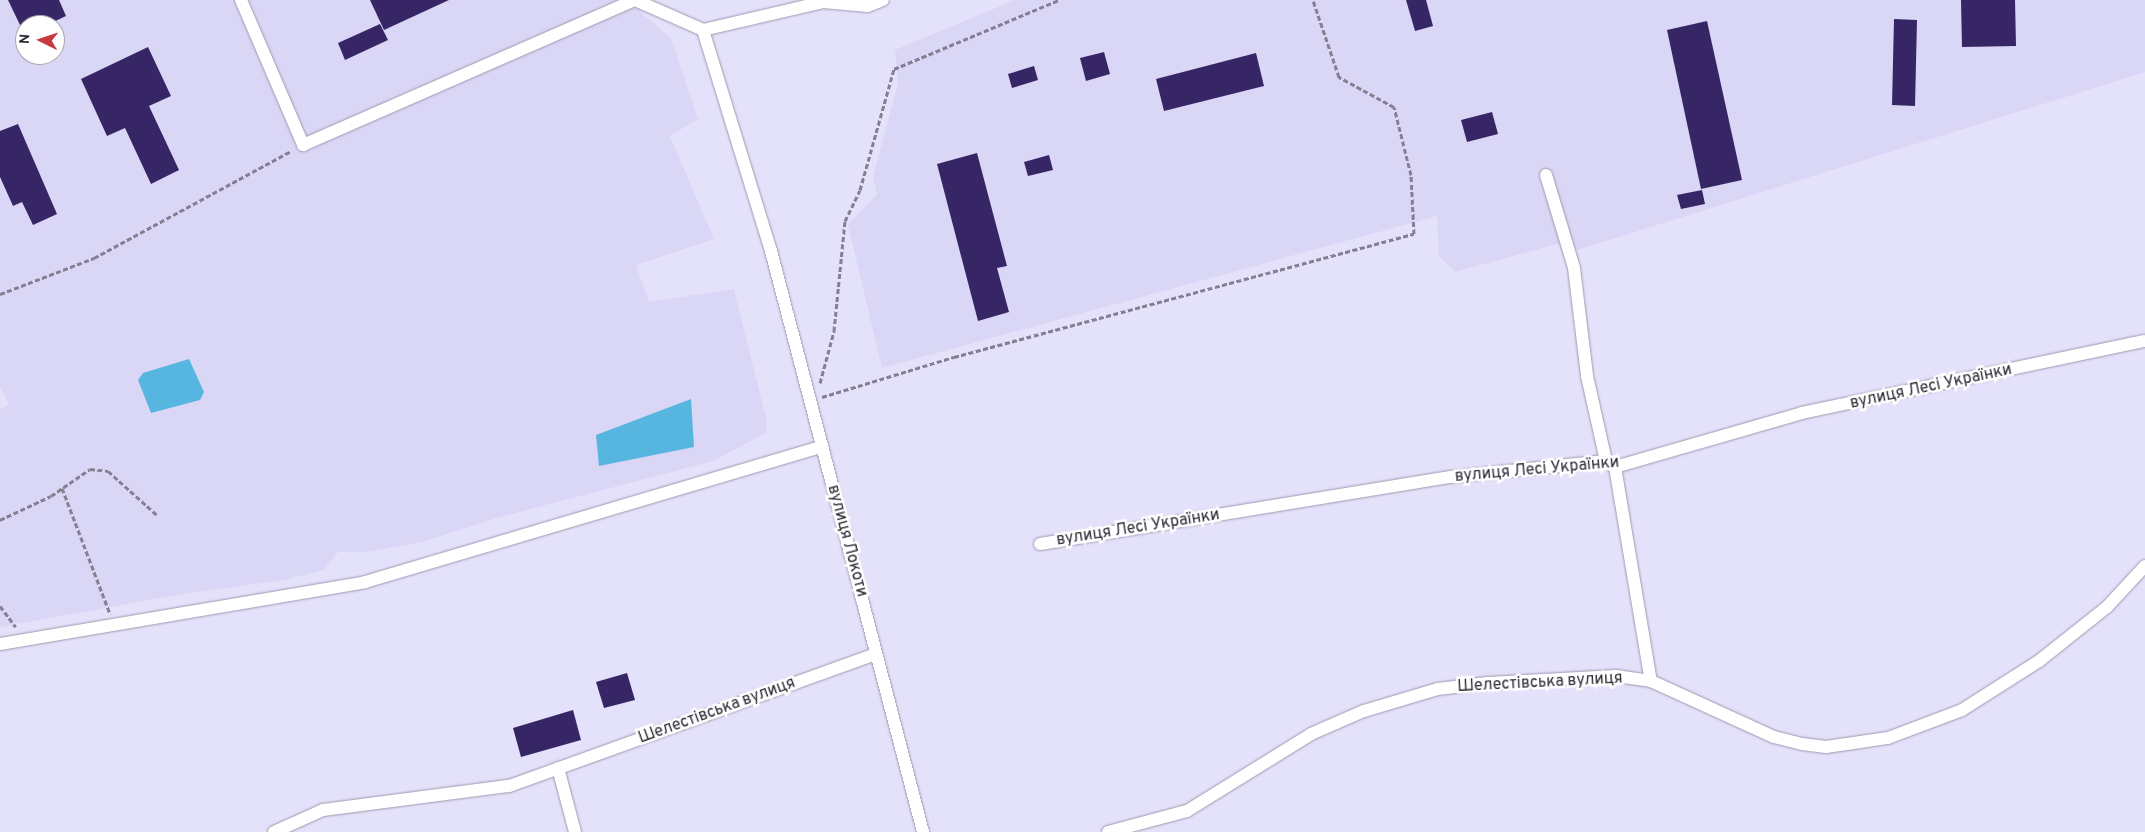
<!DOCTYPE html>
<html>
<head>
<meta charset="utf-8">
<style>
	body { margin:0 }
	#map { position:relative; width:2145px; height:832px; overflow:hidden; background:#e4e1fa; font-family:Overpass,sans-serif }
	div>[style] { position:absolute }
	[style*='--x'] { left:calc(var(--x)*1px); top:calc(var(--y)*1px); width:calc(var(--w)*1px); rotate:calc(var(--a)*1deg) }
	.built>* { inset:0; background:#dad6f6 }
	.water>* { inset:0; background:#56b6e0 }
	.building>* { inset:0; background:#372666 }
	.path>* { height:3px; margin-top:-1.5px; transform-origin:0; background:repeating-linear-gradient(90deg,#828091 0 5px,transparent 0 7.5px) }
	.roads { filter:drop-shadow(0 0 1px #9c99b0) drop-shadow(0 0 1px #9c99b0) }
	.minor>* { height:12px; margin:-6px; padding:0 6px; transform-origin:6px; border-radius:6px; background:#fff }
	span { translate:-50% -50%; white-space:nowrap; text-align:center; line-height:1.15; -webkit-text-stroke:5px #fff; paint-order:stroke }
	.street-label { font-size:16px; color:#2b2933 }
	.north { position:absolute; left:15px; top:15px; width:50px; height:50px; box-sizing:border-box; background:#fff; border:1px solid #aaa9ad; border-radius:50%; rotate:274deg; font-size:14px; font-weight:700; line-height:20px; text-align:center; color:#2b2933 }
	.north::after { content:''; display:block; margin:auto; width:18px; height:22px; background:#c93a40; clip-path:polygon(50% 0,100% 100%,50% 72%,0 100%) }
</style>
</head>
<body>
<div id="map">
	<div class="built">
		<i style="clip-path:polygon(evenodd,0 0,637px 0,641px 13px,671px 38px,698px 119px,670px 136px,714px 239px,636px 265px,649px 302px,734px 289px,767px 422px,766px 433px,713px 461px,500px 517px,422px 542px,367px 552px,338px 552px,324px 570px,284px 580px,182px 594px,0 627px,0 409px,9px 405px,0 386px,0 0,25px 25px,55px 25px,55px 55px,25px 55px,25px 25px)"></i>
		<i style="clip-path:polygon(1015px 0,2145px 0,2145px 72px,1574px 251px,1571px 240px,1455px 272px,1439px 256px,1437px 216px,882px 368px,848px 225px,877px 194px,873px 177px,898px 83px,895px 50px)"></i>
	</div>
	<div class="water">
		<i style="clip-path:polygon(189px 359px,204px 392px,200px 400px,151px 413px,138px 380px,143px 373px)"></i>
		<i style="clip-path:polygon(691px 399px,694px 447px,599px 466px,596px 435px)"></i>
	</div>
	<div class="building">
		<i style="clip-path:polygon(8px 0,59px 0,66px 16px,47px 25px,20px 25px)"></i>
		<i style="clip-path:polygon(370px 0,449px 0,384px 30px)"></i>
		<i style="clip-path:polygon(1406px 0,1426px 0,1433px 26px,1415px 31px)"></i>
		<i style="clip-path:polygon(1961px 0,2015px 0,2016px 46px,1962px 47px)"></i>
		<i style="clip-path:polygon(1894px 19px,1917px 20px,1915px 106px,1892px 105px)"></i>
		<i style="clip-path:polygon(1707px 21px,1742px 180px,1701px 189px,1667px 30px)"></i>
		<i style="clip-path:polygon(380px 24px,388px 40px,345px 60px,338px 43px)"></i>
		<i style="clip-path:polygon(148px 47px,171px 96px,149px 106px,179px 170px,151px 184px,125px 128px,107px 136px,81px 79px)"></i>
		<i style="clip-path:polygon(1104px 52px,1110px 74px,1086px 81px,1080px 58px)"></i>
		<i style="clip-path:polygon(1256px 53px,1264px 86px,1164px 111px,1156px 79px)"></i>
		<i style="clip-path:polygon(1034px 66px,1038px 80px,1012px 88px,1008px 74px)"></i>
		<i style="clip-path:polygon(1492px 112px,1498px 134px,1467px 142px,1461px 120px)"></i>
		<i style="clip-path:polygon(18px 124px,57px 214px,33px 225px,22px 202px,13px 206px,0 177px,0 131px)"></i>
		<i style="clip-path:polygon(977px 153px,1007px 266px,997px 268px,1009px 312px,978px 321px,937px 164px)"></i>
		<i style="clip-path:polygon(1049px 155px,1053px 170px,1028px 176px,1024px 162px)"></i>
		<i style="clip-path:polygon(1702px 190px,1705px 204px,1681px 209px,1677px 195px)"></i>
		<i style="clip-path:polygon(627px 673px,635px 700px,604px 708px,596px 682px)"></i>
		<i style="clip-path:polygon(573px 710px,581px 740px,521px 757px,513px 728px)"></i>
	</div>
	<div class="path">
		<i style="--x:0;--y:294;--w:101;--a:-21"></i>
		<i style="--x:94;--y:258;--w:224;--a:-28.5"></i>
		<i style="--x:820;--y:383;--w:54;--a:-74.9"></i>
		<i style="--x:834;--y:331;--w:111;--a:-84.3"></i>
		<i style="--x:845;--y:221;--w:34;--a:-64"></i>
		<i style="--x:860;--y:190;--w:126;--a:-74.3"></i>
		<i style="--x:894;--y:69;--w:179;--a:-22.7"></i>
		<i style="--x:822;--y:397;--w:138;--a:-16.9"></i>
		<i style="--x:954;--y:357;--w:476;--a:-15"></i>
		<i style="--x:1414;--y:234;--w:59;--a:-92.9"></i>
		<i style="--x:1411;--y:175;--w:70;--a:-104"></i>
		<i style="--x:1394;--y:107;--w:63;--a:-151.4"></i>
		<i style="--x:1339;--y:77;--w:81;--a:-108.7"></i>
		<i style="--x:62;--y:488;--w:135;--a:69.1"></i>
		<i style="--x:0;--y:520;--w:56;--a:-25.2"></i>
		<i style="--x:51;--y:496;--w:47;--a:-34.7"></i>
		<i style="--x:90;--y:469;--w:18;--a:6"></i>
		<i style="--x:108;--y:471;--w:66;--a:41.9"></i>
		<i style="--x:0;--y:606;--w:26;--a:53"></i>
	</div>
	<div class="roads">
		<div class="minor">
			<i style="--x:241;--y:0;--w:158;--a:66.8"></i>
			<i style="--x:303;--y:145;--w:362;--a:-23.6"></i>
			<i style="--x:635;--y:0;--w:74;--a:23.8"></i>
			<i style="--x:703;--y:30;--w:231;--a:72.9"></i>
			<i style="--x:771;--y:251;--w:601;--a:75.34"></i>
			<i style="--x:703;--y:30;--w:123;--a:-13.1"></i>
			<i style="--x:823;--y:2;--w:45;--a:5.1"></i>
			<i style="--x:868;--y:6;--w:16;--a:-22"></i>
			<i style="--x:1546;--y:175;--w:97;--a:73.2"></i>
			<i style="--x:1574;--y:268;--w:109;--a:83.1"></i>
			<i style="--x:1587;--y:376;--w:87;--a:77.4"></i>
			<i style="--x:1615;--y:467;--w:217;--a:80.5"></i>
			<i style="--x:1040;--y:544;--w:416;--a:-9.3"></i>
			<i style="--x:1451;--y:477;--w:156;--a:-5.9"></i>
			<i style="--x:1606;--y:461;--w:11;--a:34"></i>
			<i style="--x:1615;--y:467;--w:195;--a:-16.1"></i>
			<i style="--x:1802;--y:413;--w:350;--a:-11.9"></i>
			<i style="--x:0;--y:644;--w:370;--a:-9.6"></i>
			<i style="--x:365;--y:582;--w:477;--a:-16.5"></i>
			<i style="--x:558;--y:768;--w:66;--a:75.1"></i>
			<i style="--x:274;--y:832;--w:54;--a:-24.2"></i>
			<i style="--x:323;--y:810;--w:188;--a:-7.4"></i>
			<i style="--x:509;--y:786;--w:390;--a:-19.8"></i>
			<i style="--x:1108;--y:832;--w:82;--a:-14.9"></i>
			<i style="--x:1187;--y:811;--w:146;--a:-31.8"></i>
			<i style="--x:1311;--y:734;--w:58;--a:-23.5"></i>
			<i style="--x:1364;--y:711;--w:77;--a:-16.6"></i>
			<i style="--x:1438;--y:689;--w:50;--a:-6.8"></i>
			<i style="--x:1488;--y:683;--w:128;--a:-3.1"></i>
			<i style="--x:1616;--y:676;--w:35;--a:8"></i>
			<i style="--x:1651;--y:681;--w:135;--a:24.5"></i>
			<i style="--x:1774;--y:737;--w:29;--a:14"></i>
			<i style="--x:1802;--y:744;--w:24;--a:7"></i>
			<i style="--x:1826;--y:747;--w:63;--a:-8.3"></i>
			<i style="--x:1888;--y:738;--w:79;--a:-20.7"></i>
			<i style="--x:1962;--y:710;--w:91;--a:-32.5"></i>
			<i style="--x:2039;--y:661;--w:87;--a:-38.5"></i>
			<i style="--x:2107;--y:607;--w:56;--a:-47.2"></i>
		</div>
	</div>
	<div class="street-label">
		<span style="left:1931px;top:387px;rotate:-12deg">вулиця Лесі Українки</span>
		<span style="left:1537px;top:470px;rotate:-5deg">вулиця Лесі Українки</span>
		<span style="left:1138px;top:528px;rotate:-9deg">вулиця Лесі Українки</span>
		<span style="left:847px;top:541px;rotate:75deg">вулиця Локоти</span>
		<span style="left:1540px;top:683px;rotate:-3deg">Шелестівська вулиця</span>
		<span style="left:717px;top:711px;rotate:-20deg">Шелестівська вулиця</span>
	</div>
	<div class="north">N</div>
</div>
</body>
</html>
